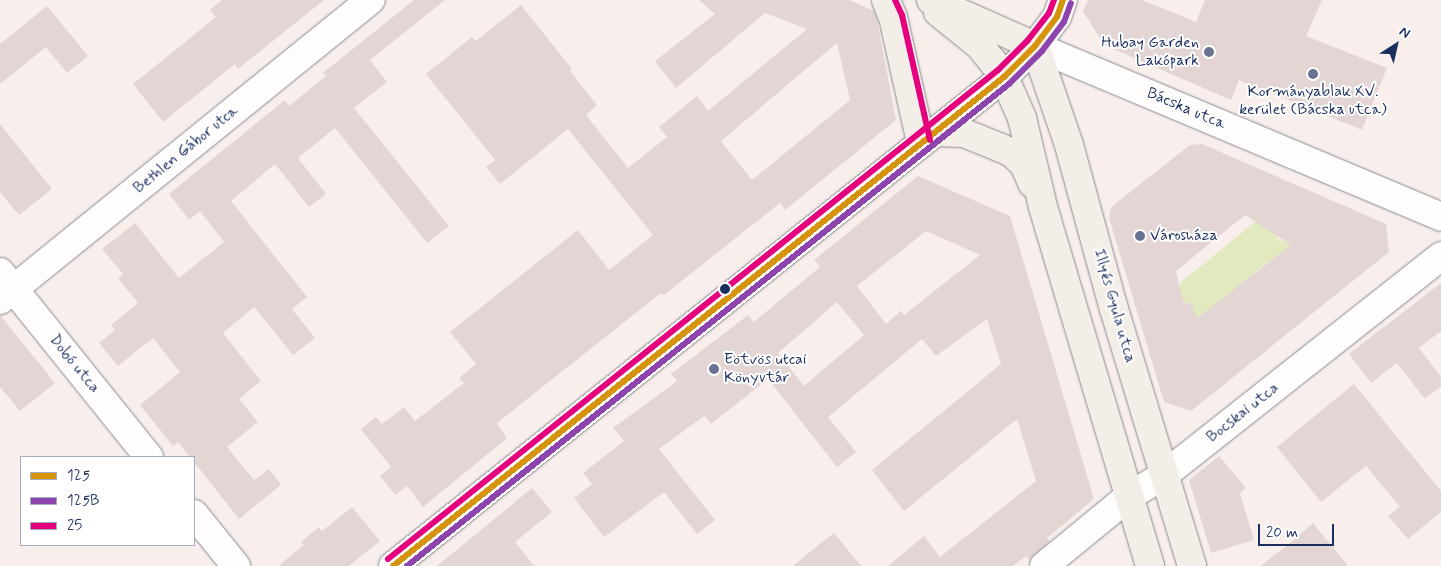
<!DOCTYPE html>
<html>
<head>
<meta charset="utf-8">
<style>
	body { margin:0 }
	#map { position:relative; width:1441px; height:566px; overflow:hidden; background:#f8efec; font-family:Mynerve,sans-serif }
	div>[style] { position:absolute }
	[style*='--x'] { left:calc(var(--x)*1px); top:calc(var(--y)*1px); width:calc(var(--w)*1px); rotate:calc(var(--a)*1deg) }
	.green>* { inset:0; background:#e3e9be }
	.building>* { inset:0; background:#e3d5d3 }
	.roads { filter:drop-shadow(0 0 1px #8b8a92) drop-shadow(0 0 1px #8b8a92) }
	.minor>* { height:28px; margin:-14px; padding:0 14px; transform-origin:14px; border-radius:14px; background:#fefdfc }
	.major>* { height:28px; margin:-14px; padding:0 14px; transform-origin:14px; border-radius:14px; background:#f4eee8 }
	.bus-1>* { height:6px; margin:-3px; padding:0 3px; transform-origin:3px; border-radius:3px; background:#d6940e }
	.bus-2>* { height:6px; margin:-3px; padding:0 3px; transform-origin:3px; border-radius:3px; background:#8e44ad }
	.bus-3>* { height:6px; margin:-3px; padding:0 3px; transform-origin:3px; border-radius:3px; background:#e5007d }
	.dots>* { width:14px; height:14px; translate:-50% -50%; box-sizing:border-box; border:2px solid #fff; border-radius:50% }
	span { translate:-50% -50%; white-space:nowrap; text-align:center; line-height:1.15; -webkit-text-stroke:4px #fff; paint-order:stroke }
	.poi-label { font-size:16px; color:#1b2f5e }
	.right { translate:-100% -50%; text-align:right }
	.left { translate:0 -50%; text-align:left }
	.street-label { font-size:16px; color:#1b2f5e }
	.legend { position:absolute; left:20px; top:456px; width:175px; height:90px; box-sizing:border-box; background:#fff; border:1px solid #a4acbf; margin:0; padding:6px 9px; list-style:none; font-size:15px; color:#1b2f5e }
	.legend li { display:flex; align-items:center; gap:10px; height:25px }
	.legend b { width:25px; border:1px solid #a4acbf }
	.north { position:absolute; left:1371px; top:20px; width:50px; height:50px; -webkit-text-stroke:4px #fff; paint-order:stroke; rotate:35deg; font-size:14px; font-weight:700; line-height:20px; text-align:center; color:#1b2f5e }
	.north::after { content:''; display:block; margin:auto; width:18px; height:22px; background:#1b2f5e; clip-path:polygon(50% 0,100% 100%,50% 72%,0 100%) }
	.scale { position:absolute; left:1258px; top:524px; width:76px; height:22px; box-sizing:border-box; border:2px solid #1b2f5e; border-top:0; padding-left:6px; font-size:15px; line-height:18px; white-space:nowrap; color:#1b2f5e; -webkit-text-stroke:4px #fff; paint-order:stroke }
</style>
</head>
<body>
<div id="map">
	<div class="green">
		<i style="clip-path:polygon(1272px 212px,1285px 218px,1277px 238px,1303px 250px,1268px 262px,1220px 301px,1201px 330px,1191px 302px,1178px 306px,1174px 292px,1181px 287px,1180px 283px,1255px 222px,1259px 224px)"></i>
	</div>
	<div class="building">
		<i style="clip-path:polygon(222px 0,324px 0,238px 69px,235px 64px,163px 122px,133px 84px,216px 17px,210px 10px)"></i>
		<i style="clip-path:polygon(414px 0,445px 0,370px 60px,387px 82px,354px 108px,449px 226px,427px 243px,335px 128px,298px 158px,326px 194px,309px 207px,275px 164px,231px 201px,307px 297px,292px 309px,315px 338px,293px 355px,254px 307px,223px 333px,261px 381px,239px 399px,258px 422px,227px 447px,254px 480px,269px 469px,281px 485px,239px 519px,194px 462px,194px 457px,190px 457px,178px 442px,173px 446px,140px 405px,180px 372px,153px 338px,118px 366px,99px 343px,115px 330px,111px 325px,138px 303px,118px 278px,123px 274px,102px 249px,135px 223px,179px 278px,224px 242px,200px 211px,189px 220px,169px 194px,285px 100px,289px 106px,326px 76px,323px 73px)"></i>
		<i style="clip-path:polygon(evenodd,699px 0,849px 0,874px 11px,877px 20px,896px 120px,785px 210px,780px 203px,664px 295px,661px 293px,497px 423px,507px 438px,423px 507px,407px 486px,395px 495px,380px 476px,391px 467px,361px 429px,376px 417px,382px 424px,404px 407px,415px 421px,464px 383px,459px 378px,476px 364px,450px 332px,578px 230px,609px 270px,653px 235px,568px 129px,500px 184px,486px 167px,495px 160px,426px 74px,472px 37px,476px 41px,521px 5px,572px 69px,570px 71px,597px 105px,586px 115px,628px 168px,667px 137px,659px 127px,697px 96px,708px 111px,807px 29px,765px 13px,676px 88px,655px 61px,715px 14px,699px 0,837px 43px,850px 100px,752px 180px,721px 141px,837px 43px)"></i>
		<i style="clip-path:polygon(1088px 0,1142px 0,1196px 22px,1205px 0,1322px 0,1306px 36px,1387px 68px,1362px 130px,1239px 80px,1231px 100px,1104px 45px,1083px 11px)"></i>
		<i style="clip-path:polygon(47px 6px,88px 56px,67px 73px,46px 47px,0 84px,0 44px)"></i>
		<i style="clip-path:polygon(0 124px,52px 189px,19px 215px,0 192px)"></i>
		<i style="clip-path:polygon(evenodd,1202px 144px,1386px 224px,1389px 252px,1191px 411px,1164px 402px,1109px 218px,1111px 207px,1190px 145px,1202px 144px,1245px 215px,1291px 245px,1197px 318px,1191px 302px,1184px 304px,1176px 271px,1245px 215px)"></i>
		<i style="clip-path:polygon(evenodd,918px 176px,1010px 216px,1094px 499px,1047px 538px,1050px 541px,1029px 560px,1026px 556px,1013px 566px,888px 566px,924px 536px,940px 557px,1036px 481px,1017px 419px,904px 511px,872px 470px,1001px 364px,987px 319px,936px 356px,922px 339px,828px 417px,856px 452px,837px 467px,768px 379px,711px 424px,704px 416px,659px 449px,715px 520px,697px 534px,664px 492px,604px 537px,574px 498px,592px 484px,583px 473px,624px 441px,613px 428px,677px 381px,671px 374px,748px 315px,754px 322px,820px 267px,814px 260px,918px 176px,926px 231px,980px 255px,904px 315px,901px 311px,886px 324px,857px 286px,926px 231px,918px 176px,837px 302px,864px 335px,804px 386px,778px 353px,837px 302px)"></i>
		<i style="clip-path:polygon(1441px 283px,1441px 331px,1419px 348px,1441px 377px,1441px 386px,1425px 399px,1397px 363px,1371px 383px,1349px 354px)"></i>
		<i style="clip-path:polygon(0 315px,55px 383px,20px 411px,0 387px)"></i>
		<i style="clip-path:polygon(1354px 384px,1441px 491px,1441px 512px,1408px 539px,1388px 516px,1400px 507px,1366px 466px,1321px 502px,1277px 447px)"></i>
		<i style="clip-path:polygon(1219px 456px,1246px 488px,1240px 493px,1254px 540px,1211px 553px,1189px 480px)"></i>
		<i style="clip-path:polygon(532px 488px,552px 512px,515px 542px,534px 566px,437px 566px)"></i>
		<i style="clip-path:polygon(352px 507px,380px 541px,349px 566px,278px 566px,304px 545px,301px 542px,319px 527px,322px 531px)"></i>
		<i style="clip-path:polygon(1313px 523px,1348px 566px,1261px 566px,1290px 543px)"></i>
		<i style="clip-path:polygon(834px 533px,861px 566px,793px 566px,817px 546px)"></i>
	</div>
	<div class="roads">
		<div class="minor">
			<i style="--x:1035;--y:46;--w:441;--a:22.8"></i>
			<i style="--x:0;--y:272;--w:238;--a:51.2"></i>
			<i style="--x:0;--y:300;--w:477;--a:-39"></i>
			<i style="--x:194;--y:514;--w:67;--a:51.1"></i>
			<i style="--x:393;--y:566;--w:783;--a:-38.67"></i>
			<i style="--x:1004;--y:77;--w:44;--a:-45"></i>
			<i style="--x:1035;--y:46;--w:36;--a:-53"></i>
			<i style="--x:1057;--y:17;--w:18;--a:-71"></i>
			<i style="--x:1044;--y:566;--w:109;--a:-39.4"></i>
			<i style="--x:1128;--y:497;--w:42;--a:-31.4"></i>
			<i style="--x:1164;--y:475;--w:353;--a:-38.3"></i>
		</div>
		<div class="major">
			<i style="--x:886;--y:0;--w:18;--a:68"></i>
			<i style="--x:893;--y:17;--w:128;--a:77.4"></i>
			<i style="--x:931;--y:0;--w:114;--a:23.9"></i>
			<i style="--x:1035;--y:46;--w:105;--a:71"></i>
			<i style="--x:1069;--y:145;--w:170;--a:74.7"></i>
			<i style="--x:1114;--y:309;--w:269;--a:73.1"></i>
			<i style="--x:938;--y:12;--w:54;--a:39"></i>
			<i style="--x:980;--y:46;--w:21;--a:51"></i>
			<i style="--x:993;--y:62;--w:19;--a:54"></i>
			<i style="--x:1004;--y:77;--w:45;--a:66.3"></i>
			<i style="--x:1022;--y:118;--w:91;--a:76.7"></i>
			<i style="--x:1043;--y:207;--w:375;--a:73.4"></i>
			<i style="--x:934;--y:132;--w:30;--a:2"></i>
			<i style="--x:964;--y:133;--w:40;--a:22"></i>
			<i style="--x:1001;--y:148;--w:12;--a:24"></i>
			<i style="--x:1012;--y:153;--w:16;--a:43"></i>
			<i style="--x:1024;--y:164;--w:21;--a:67"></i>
		</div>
	</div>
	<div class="bus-1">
		<i style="--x:393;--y:566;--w:783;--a:-38.67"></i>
		<i style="--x:1004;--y:77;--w:44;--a:-45"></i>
		<i style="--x:1035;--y:46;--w:36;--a:-53"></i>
		<i style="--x:1057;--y:17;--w:18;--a:-71"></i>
	</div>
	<div class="bus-2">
		<i style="--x:407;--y:566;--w:771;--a:-38.68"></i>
		<i style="--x:1009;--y:84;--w:47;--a:-45"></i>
		<i style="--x:1042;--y:51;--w:36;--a:-53"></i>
		<i style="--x:1064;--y:22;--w:20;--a:-70"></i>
	</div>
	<div class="bus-3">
		<i style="--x:895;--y:0;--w:17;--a:65"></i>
		<i style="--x:902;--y:15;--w:128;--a:77.4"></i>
		<i style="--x:388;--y:559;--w:782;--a:-38.72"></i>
		<i style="--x:998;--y:70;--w:42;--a:-45"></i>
		<i style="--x:1028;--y:40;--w:34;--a:-52"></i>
		<i style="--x:1049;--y:13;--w:14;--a:-69"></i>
	</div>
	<div class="dots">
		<i style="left:1209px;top:52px;background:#687290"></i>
		<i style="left:1313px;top:74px;background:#687290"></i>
		<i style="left:1140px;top:236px;background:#687290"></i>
		<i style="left:725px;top:289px;background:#1b2f5e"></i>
		<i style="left:714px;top:369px;background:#687290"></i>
	</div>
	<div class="poi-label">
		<span class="right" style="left:1199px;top:52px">Hubay Garden<br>Lakópark</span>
		<span style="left:1313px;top:101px">Kormányablak XV.<br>kerület (Bácska utca)</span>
		<span class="left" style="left:1150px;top:236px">Városháza</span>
		<span class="left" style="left:724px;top:369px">Eötvös utcai<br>Könyvtár</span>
	</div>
	<div class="street-label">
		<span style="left:1186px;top:109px;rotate:23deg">Bácska utca</span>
		<span style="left:186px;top:150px;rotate:-39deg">Bethlen Gábor utca</span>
		<span style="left:1114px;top:306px;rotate:74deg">Illyés Gyula utca</span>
		<span style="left:74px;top:364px;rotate:51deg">Dobó utca</span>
		<span style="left:1243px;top:413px;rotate:-38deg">Bocskai utca</span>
	</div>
	<ul class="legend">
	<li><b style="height:6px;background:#d6940e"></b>125</li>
	<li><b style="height:6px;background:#8e44ad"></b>125B</li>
	<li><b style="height:6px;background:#e5007d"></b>25</li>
	</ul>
	<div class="north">N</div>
	<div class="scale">20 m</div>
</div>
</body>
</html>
